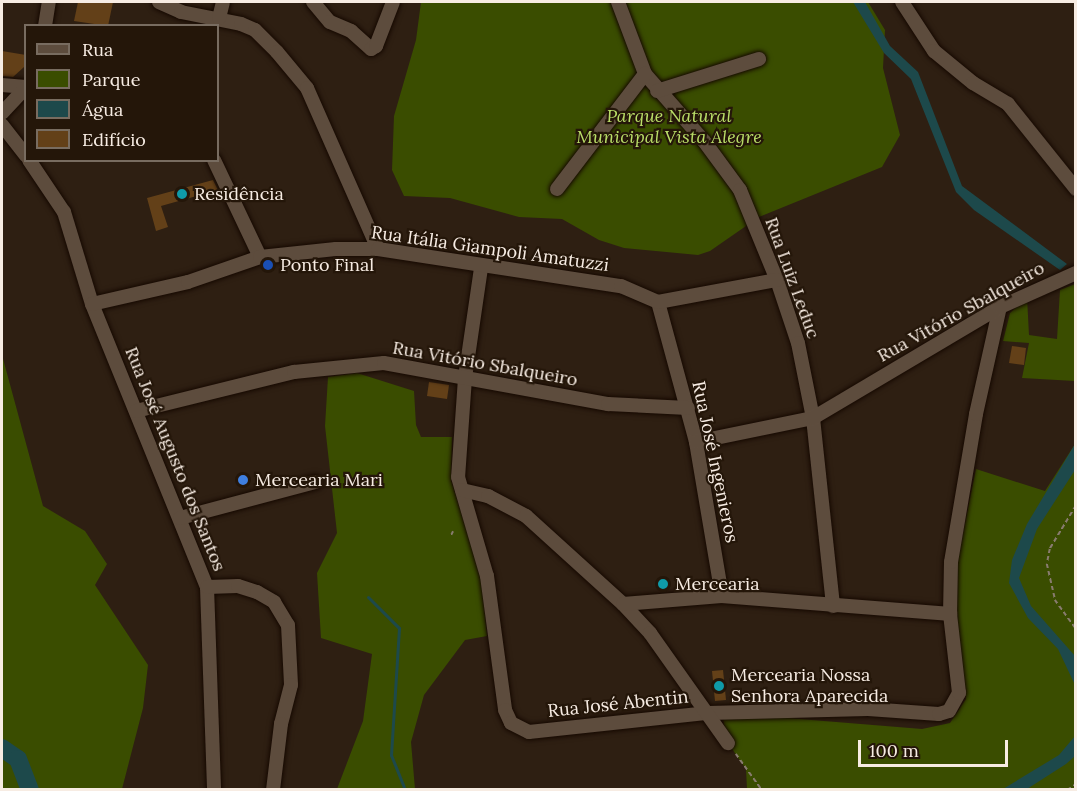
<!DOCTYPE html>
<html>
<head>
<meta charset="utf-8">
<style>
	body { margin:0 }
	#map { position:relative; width:1077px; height:791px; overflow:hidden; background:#2e1f12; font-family:Lora,serif }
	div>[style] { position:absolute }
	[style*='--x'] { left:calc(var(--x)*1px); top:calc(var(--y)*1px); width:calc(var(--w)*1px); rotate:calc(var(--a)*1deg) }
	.green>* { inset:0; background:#3a4d00 }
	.water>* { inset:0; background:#1d494b }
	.stream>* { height:3px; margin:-1.5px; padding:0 1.5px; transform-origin:1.5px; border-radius:1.5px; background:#1d494b }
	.river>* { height:18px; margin:-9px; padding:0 9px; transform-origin:9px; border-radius:9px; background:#1d494b }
	.building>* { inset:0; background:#634018 }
	.path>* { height:1.5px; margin-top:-0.75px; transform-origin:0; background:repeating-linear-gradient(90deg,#887b6f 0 4.5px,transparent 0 7.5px) }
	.roads { filter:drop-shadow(0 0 2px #160901) drop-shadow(0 0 2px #160901) }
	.minor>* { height:14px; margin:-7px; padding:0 7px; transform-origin:7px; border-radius:7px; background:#5d4c3d }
	.dots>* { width:16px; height:16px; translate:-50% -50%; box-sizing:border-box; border:3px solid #241609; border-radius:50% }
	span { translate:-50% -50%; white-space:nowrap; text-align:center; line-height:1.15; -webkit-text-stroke:4.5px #241609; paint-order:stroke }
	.park-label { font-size:18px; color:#bade68; font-style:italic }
	.poi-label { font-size:18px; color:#f7ece3 }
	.left { translate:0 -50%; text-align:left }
	.street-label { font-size:18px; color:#f7ece3 }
	.frame { position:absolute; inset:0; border:3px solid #f7ece3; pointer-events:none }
	.legend { position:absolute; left:24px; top:24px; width:195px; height:138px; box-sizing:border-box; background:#241609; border:2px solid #786c60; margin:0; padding:8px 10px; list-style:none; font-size:18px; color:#f7ece3 }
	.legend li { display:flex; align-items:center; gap:12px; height:30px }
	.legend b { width:30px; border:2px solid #786c60 }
	.scale { position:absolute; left:858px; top:740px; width:150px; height:27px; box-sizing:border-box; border:3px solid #f7ece3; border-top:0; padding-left:8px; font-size:18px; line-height:21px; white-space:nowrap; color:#f7ece3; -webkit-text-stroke:4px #241609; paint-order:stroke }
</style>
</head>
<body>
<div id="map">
	<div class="green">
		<i style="clip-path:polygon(421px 2px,868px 2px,885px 30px,883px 68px,900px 135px,882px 167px,759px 217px,710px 251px,698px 255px,624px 248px,599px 240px,562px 219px,519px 217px,450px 198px,404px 196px,392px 170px,394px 116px,416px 40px)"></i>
		<i style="clip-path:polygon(1075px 284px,1075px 381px,1022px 378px,1029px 343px,1003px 341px,1010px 313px,1027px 297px,1029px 335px,1057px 339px,1060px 290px)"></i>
		<i style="clip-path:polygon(2px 355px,43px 506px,85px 531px,107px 564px,95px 585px,148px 665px,143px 708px,122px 789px,2px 789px)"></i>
		<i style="clip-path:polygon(357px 373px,414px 391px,416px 425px,421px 437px,452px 437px,451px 480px,481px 576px,487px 636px,465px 640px,424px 695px,411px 742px,415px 789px,337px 789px,363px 721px,372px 654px,321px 638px,317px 573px,337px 533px,325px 426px,328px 377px)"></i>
		<i style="clip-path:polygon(1075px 444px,1075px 789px,747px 789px,746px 769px,728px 743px,723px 719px,775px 717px,922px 729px,950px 723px,966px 699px,954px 600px,958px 558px,976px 469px,1045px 491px)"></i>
	</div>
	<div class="water">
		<i style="clip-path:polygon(853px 2px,865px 2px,890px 46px,918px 72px,962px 186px,1067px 264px,1060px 270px,974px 210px,956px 192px,911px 79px,884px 53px)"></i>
		<i style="clip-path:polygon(1075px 444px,1075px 470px,1037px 529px,1019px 578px,1031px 606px,1075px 656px,1075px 685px,1058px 649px,1028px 618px,1009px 583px,1012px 560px,1027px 524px)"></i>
		<i style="clip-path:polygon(1075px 736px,1075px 756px,1066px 764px,1027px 789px,1003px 789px,1059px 755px)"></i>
	</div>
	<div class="stream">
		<i style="--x:368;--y:597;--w:44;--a:45"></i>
		<i style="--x:399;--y:628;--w:127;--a:93.6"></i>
		<i style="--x:391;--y:755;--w:38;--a:68"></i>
	</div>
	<div class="river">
		<i style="--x:2;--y:748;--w:19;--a:35"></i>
		<i style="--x:18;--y:759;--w:33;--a:69"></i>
	</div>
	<div class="building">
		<i style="clip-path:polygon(78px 2px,113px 2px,108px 26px,74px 21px)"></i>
		<i style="clip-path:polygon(2px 51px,26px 55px,24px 67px,13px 77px,2px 76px)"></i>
		<i style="clip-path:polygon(213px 180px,218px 190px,161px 206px,168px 227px,156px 231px,147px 198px)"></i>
		<i style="clip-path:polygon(1012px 346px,1026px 348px,1024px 365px,1009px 363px)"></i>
		<i style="clip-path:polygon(429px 382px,449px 385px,447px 399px,427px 396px)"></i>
		<i style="clip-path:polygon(723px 670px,726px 700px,715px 701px,712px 671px)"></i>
	</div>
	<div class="path">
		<i style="--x:1076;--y:506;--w:50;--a:121.2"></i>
		<i style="--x:1050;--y:549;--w:15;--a:101"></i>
		<i style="--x:1047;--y:564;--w:37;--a:77"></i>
		<i style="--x:1055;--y:600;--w:36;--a:54"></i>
		<i style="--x:451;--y:535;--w:4;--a:-63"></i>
		<i style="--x:736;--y:754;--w:44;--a:54.2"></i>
		<i style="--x:1067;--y:790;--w:11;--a:-34"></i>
	</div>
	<div class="roads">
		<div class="minor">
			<i style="--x:159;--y:2;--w:24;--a:24"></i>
			<i style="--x:181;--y:12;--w:61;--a:11.3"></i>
			<i style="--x:241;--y:24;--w:15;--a:23"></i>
			<i style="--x:255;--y:30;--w:31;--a:45"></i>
			<i style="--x:277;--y:52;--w:47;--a:50.2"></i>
			<i style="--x:307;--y:88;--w:176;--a:66.2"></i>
			<i style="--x:313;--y:2;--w:26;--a:50"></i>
			<i style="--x:330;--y:22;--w:23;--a:23"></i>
			<i style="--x:351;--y:31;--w:27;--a:42"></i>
			<i style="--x:371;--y:49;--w:6;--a:-31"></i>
			<i style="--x:376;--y:46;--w:47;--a:-68.9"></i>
			<i style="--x:618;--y:2;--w:77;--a:69.4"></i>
			<i style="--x:645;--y:74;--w:89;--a:48.6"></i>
			<i style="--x:704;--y:141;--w:61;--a:53.7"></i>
			<i style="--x:740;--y:190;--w:97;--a:67.7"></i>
			<i style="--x:777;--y:280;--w:66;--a:71.6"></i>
			<i style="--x:798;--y:343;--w:76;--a:78.7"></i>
			<i style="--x:813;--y:418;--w:189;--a:83.9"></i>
			<i style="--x:902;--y:2;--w:59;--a:56.9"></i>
			<i style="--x:934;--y:51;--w:50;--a:39.4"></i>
			<i style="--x:973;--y:83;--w:41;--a:31"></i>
			<i style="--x:1008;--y:104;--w:109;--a:51.3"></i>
			<i style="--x:219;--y:18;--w:16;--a:-76"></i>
			<i style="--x:45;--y:26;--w:24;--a:-81"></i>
			<i style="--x:2;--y:85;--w:24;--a:5"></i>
			<i style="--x:657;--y:91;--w:107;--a:-17.4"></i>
			<i style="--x:2;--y:113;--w:35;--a:-47"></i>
			<i style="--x:2;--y:125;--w:39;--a:52"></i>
			<i style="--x:29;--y:160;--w:63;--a:56.1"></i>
			<i style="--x:64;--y:212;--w:96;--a:73.1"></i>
			<i style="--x:92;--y:304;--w:305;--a:67.9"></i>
			<i style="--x:207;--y:587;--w:203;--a:88"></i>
			<i style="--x:214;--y:160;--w:107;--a:64.6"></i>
			<i style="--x:557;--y:189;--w:145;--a:-52.6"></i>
			<i style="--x:481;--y:268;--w:111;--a:98.3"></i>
			<i style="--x:465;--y:378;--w:99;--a:94"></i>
			<i style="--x:458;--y:477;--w:103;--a:73.7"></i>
			<i style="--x:487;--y:576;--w:135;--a:82.3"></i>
			<i style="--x:505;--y:710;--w:14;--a:65"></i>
			<i style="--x:511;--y:723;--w:20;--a:27"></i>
			<i style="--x:529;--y:732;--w:180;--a:-6.1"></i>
			<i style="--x:708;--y:713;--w:160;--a:-1.4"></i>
			<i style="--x:868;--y:709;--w:71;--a:4"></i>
			<i style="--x:939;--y:714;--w:10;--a:-17"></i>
			<i style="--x:949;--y:711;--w:21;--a:-61"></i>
			<i style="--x:959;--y:693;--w:80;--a:-96.5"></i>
			<i style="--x:950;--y:614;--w:52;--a:-88.9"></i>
			<i style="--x:951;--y:562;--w:150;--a:-80.4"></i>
			<i style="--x:976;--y:414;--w:110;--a:-77.4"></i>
			<i style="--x:658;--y:302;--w:145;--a:74.8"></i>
			<i style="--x:696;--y:442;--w:156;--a:80.4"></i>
			<i style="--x:92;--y:304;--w:98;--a:-12.9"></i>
			<i style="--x:188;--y:282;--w:76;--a:-19.1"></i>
			<i style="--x:260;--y:257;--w:76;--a:-6"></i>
			<i style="--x:336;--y:249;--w:42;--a:0"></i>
			<i style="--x:378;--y:249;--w:246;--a:8.7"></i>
			<i style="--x:621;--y:286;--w:40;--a:23.4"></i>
			<i style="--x:658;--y:302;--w:121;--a:-10.5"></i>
			<i style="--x:136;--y:411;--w:163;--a:-13.9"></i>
			<i style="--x:294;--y:372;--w:90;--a:-5.7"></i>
			<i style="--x:384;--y:363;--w:228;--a:10.4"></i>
			<i style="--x:608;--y:404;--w:80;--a:2.9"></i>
			<i style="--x:696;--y:442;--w:119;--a:-11.6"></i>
			<i style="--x:813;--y:418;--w:217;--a:-30.7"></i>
			<i style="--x:1000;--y:307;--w:83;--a:-24.1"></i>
			<i style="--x:462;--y:490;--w:27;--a:13"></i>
			<i style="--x:488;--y:496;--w:43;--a:27.8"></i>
			<i style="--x:526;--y:516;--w:131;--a:42.2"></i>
			<i style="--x:623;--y:604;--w:40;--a:47"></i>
			<i style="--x:650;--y:633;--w:135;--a:54.7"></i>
			<i style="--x:180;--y:518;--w:140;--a:-14.9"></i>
			<i style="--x:207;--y:587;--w:31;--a:-2"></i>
			<i style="--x:238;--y:586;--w:20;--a:18"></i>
			<i style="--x:257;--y:592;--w:20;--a:30"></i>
			<i style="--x:274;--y:602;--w:27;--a:59"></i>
			<i style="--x:288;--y:625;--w:60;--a:87.1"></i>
			<i style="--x:291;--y:685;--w:40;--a:104.4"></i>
			<i style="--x:281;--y:724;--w:66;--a:96.9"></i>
			<i style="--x:623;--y:604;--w:99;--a:-4.6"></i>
			<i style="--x:722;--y:596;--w:229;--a:4.5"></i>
		</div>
	</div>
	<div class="dots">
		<i style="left:182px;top:194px;background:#0f9aa8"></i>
		<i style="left:268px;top:265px;background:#1a4fb4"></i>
		<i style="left:243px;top:480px;background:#3f7fe0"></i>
		<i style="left:663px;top:584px;background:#0f9aa8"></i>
		<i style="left:719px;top:686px;background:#0f9aa8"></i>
	</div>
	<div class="park-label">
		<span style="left:669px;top:127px">Parque Natural<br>Municipal Vista Alegre</span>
	</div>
	<div class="poi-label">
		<span class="left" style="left:194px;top:194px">Residência</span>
		<span class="left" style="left:280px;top:265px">Ponto Final</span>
		<span class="left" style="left:255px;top:480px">Mercearia Mari</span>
		<span class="left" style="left:675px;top:584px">Mercearia</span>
		<span class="left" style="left:731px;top:686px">Mercearia Nossa<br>Senhora Aparecida</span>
	</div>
	<div class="street-label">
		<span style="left:490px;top:249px;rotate:8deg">Rua Itália Giampoli Amatuzzi</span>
		<span style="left:792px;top:278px;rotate:70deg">Rua Luiz Leduc</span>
		<span style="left:961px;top:312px;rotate:-29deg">Rua Vitório Sbalqueiro</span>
		<span style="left:485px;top:364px;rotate:10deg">Rua Vitório Sbalqueiro</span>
		<span style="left:175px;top:459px;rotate:68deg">Rua José Augusto dos Santos</span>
		<span style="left:715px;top:462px;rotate:78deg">Rua José Ingenieros</span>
		<span style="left:618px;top:704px;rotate:-6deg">Rua José Abentin</span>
	</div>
	<div class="frame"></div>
	<ul class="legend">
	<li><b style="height:8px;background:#5d4c3d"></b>Rua</li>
	<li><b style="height:16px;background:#3a4d00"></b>Parque</li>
	<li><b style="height:16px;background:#1d494b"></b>Água</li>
	<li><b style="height:16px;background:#634018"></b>Edifício</li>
	</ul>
	<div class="scale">100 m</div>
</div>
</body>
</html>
